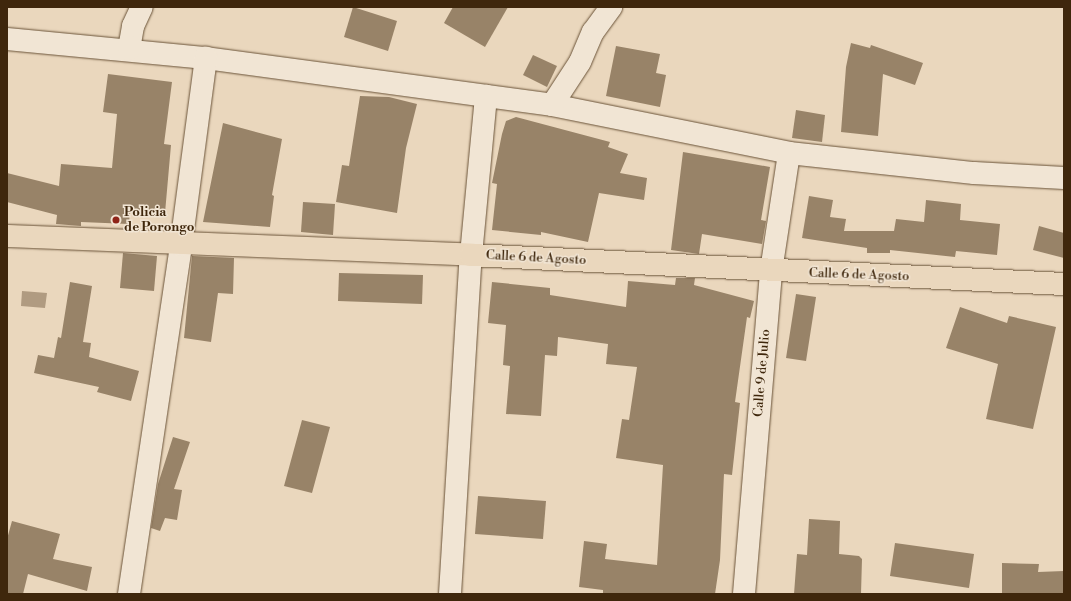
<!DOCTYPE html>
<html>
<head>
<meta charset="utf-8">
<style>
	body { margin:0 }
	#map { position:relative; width:1071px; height:601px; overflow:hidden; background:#ead7bd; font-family:"Libre Bodoni",serif }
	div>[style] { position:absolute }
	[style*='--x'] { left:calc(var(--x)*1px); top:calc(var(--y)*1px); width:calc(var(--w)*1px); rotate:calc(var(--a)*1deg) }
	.water>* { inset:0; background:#b09b81 }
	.building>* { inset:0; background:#988368 }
	.roads { filter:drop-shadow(0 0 1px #6a5338) drop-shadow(0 0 1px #6a5338) }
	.minor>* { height:22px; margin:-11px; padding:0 11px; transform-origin:11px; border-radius:11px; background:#f1e5d4 }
	.major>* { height:22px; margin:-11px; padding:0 11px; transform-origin:11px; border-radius:11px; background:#ead7bd }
	.dots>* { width:11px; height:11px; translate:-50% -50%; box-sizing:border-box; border:2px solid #f1e5d4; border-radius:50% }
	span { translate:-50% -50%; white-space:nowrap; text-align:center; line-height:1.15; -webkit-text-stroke:3px #f1e5d4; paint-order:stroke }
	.poi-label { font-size:13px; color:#3f270c; font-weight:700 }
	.left { translate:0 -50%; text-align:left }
	.street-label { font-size:13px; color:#3f270c }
	.frame { position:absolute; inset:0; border:8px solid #3f270c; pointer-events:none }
</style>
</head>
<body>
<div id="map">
	<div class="water">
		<i style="clip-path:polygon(22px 291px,47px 293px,45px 308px,21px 306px)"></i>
	</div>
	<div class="building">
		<i style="clip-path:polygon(353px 7px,397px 21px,388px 51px,344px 37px)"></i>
		<i style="clip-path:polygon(453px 7px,508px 7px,485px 47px,444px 23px)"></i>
		<i style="clip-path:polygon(851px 43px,870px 48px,871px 45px,923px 63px,915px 85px,883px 74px,878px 136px,841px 132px,846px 67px)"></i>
		<i style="clip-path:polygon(616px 46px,660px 54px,656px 73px,666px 75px,660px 107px,606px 96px)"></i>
		<i style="clip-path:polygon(533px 55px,557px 66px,547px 87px,523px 75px)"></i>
		<i style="clip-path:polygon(108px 74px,172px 82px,164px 144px,171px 145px,165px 213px,130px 210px,129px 224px,81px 222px,81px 226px,56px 224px,57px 215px,7px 202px,7px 173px,59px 186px,61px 164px,112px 168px,117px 114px,103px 112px)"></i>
		<i style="clip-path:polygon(360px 96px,389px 97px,417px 104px,406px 148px,397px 213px,336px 202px,342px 165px,349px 166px)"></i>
		<i style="clip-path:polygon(796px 110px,825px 115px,822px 142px,792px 138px)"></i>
		<i style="clip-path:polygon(516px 117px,610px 142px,608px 147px,628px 154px,620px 173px,647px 178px,644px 200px,599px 193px,588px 242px,541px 232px,541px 235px,492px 230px,497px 184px,492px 183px,502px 134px,506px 121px)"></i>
		<i style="clip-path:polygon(223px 123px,282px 139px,272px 195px,274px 196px,270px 227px,203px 222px)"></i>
		<i style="clip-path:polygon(683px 152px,770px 167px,761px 220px,766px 221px,762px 244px,702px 234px,699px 254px,671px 250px)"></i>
		<i style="clip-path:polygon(809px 196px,833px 200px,830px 217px,846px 219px,844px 231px,894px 231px,896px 219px,924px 222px,926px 200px,961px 204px,960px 220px,1000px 224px,997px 255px,956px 251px,955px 257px,890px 250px,890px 253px,867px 253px,867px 248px,802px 238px)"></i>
		<i style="clip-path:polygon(303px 202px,335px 204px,333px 235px,301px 232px)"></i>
		<i style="clip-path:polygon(1039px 226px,1064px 233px,1064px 258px,1033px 250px)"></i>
		<i style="clip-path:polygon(123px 253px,157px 256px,154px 291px,120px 288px)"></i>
		<i style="clip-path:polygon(192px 256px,234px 258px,233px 294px,218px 293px,211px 342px,184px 338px)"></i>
		<i style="clip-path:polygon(339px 273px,423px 275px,422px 304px,338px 301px)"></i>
		<i style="clip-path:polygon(676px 278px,695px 278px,694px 285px,754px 301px,750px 318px,747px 317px,735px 402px,740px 403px,732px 475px,724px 474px,720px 560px,715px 594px,603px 594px,603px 590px,579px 587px,584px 541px,607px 544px,605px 559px,657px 565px,663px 465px,616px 458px,622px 419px,629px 420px,637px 367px,606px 364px,608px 344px,558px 337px,557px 356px,545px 355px,541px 416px,506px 414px,510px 366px,503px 365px,506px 325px,488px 323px,492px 282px,550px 288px,550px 295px,626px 307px,628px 281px,675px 285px)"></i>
		<i style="clip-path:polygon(70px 282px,92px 286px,83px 342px,91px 343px,89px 357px,139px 371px,131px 401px,97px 392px,99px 387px,34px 373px,38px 355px,54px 358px,58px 337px,61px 338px)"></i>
		<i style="clip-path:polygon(796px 294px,816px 297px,806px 361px,786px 358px)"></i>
		<i style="clip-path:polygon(960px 307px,1007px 323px,1009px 316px,1056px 327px,1033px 429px,986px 419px,998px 364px,946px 348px)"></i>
		<i style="clip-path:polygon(302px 420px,330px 427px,312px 493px,284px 486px)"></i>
		<i style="clip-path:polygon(173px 437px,190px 442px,174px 489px,182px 490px,177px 520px,165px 518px,160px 531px,151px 528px,158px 484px)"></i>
		<i style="clip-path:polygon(478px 496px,546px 501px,543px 539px,475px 534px)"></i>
		<i style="clip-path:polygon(809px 519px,840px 521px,839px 554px,859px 556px,862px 559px,861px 594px,794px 594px,797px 554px,807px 555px)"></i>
		<i style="clip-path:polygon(12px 521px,60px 534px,53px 559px,92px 567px,87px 591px,28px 574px,23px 594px,7px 594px,7px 539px)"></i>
		<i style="clip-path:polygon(895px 543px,974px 554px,969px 588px,890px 576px)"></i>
		<i style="clip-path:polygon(1002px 563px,1039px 564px,1038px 572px,1064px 571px,1064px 594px,1002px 594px)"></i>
	</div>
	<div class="roads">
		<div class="minor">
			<i style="--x:7;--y:39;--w:200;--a:5.5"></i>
			<i style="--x:206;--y:58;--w:349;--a:7.7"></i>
			<i style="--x:552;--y:105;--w:242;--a:11.4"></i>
			<i style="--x:789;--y:153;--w:186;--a:6.2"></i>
			<i style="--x:974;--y:173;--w:90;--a:3.2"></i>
			<i style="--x:129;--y:49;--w:23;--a:-80"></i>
			<i style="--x:133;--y:26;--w:21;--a:-65"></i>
			<i style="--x:552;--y:105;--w:51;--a:-56.9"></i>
			<i style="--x:580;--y:62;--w:33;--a:-67"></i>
			<i style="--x:593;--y:32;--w:31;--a:-54"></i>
			<i style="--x:129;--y:594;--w:353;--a:-81.5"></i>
			<i style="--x:181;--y:245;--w:189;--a:-82.4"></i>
			<i style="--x:450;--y:594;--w:340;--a:-86.5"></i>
			<i style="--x:471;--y:255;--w:160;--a:-84.6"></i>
			<i style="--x:744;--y:594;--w:324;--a:-85.2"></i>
			<i style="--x:771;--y:271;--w:119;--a:-81.3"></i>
		</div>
		<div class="major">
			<i style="--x:7;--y:236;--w:464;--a:2.3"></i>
			<i style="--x:471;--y:255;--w:594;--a:2.8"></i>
		</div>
	</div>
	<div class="dots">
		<i style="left:116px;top:220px;background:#8f2418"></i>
	</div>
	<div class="poi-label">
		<span class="left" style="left:124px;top:220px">Policia<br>de Porongo</span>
	</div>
	<div class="street-label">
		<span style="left:536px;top:258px;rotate:3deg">Calle 6 de Agosto</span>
		<span style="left:859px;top:275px;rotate:2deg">Calle 6 de Agosto</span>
		<span style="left:762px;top:373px;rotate:-85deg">Calle 9 de Julio</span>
	</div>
	<div class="frame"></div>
</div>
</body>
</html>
